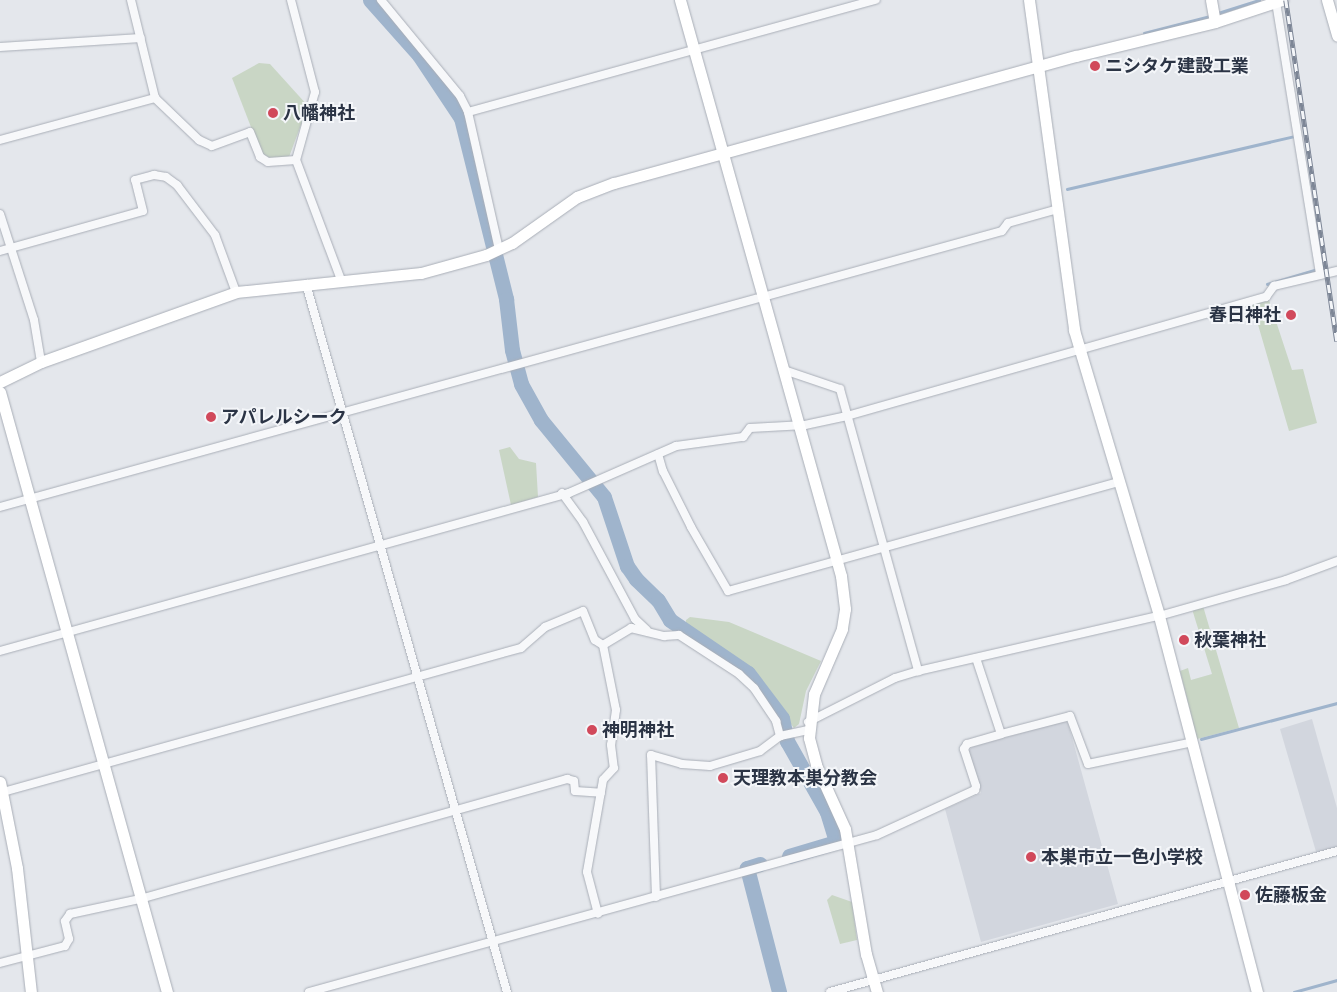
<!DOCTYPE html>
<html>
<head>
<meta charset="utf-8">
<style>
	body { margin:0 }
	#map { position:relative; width:1337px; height:992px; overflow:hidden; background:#e4e7ec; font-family:"PT Sans Narrow","Noto Sans JP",sans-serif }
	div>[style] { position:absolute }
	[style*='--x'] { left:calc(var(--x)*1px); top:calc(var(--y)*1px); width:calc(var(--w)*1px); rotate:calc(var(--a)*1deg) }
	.built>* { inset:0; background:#d2d6de }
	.green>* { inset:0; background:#c9d6c5 }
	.stream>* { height:2.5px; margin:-1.25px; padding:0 1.25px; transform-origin:1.25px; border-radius:1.25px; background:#9fb4cc }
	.river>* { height:15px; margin:-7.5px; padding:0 7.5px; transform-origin:7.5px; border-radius:7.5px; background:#9fb4cc }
	.roads { filter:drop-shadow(0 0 1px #a9aeb7) drop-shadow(0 0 1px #a9aeb7) }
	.street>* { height:8px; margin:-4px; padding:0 4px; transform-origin:4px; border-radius:4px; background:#f7f8fa }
	.secondary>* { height:11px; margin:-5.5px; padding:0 5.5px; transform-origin:5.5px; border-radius:5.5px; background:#fff }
	.rail>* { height:4.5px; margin-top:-2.25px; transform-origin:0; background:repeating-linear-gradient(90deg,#f4f6f9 0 8px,#7d8696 0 16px); box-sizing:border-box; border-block:1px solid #7d8696 }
	.dots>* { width:14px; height:14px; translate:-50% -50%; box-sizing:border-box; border:2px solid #f4f6f9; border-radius:50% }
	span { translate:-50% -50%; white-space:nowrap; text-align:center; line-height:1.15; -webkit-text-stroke:4px #f4f6f9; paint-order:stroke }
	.poi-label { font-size:18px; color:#2b3445; font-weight:700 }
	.left { translate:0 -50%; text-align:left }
	.right { translate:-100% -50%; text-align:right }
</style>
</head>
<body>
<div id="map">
	<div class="built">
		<i style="clip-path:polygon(1312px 719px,1337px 808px,1337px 848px,1317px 855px,1280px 729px)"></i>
		<i style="clip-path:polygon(1064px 721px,1068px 723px,1118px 904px,981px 942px,945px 809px,981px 793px,969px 751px,972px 747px)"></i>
	</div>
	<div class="green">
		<i style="clip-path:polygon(259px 63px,270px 64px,308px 106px,289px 157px,274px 160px,261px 153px,232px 78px)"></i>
		<i style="clip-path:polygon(1269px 300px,1292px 370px,1303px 369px,1317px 423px,1289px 431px,1252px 304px)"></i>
		<i style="clip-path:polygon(510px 447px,519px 459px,536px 463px,538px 497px,511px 505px,499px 450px)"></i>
		<i style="clip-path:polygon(1203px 606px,1239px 728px,1197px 739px,1180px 671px,1188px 668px,1191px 680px,1212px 674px,1192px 609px)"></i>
		<i style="clip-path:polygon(690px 617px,729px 622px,821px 661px,806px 691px,799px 724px,794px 728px,745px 666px,702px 642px,686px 626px,686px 620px)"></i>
		<i style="clip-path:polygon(832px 895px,852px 902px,857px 940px,840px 944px,827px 900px)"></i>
	</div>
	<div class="stream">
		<i style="--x:1218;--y:13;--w:43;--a:-17.6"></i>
		<i style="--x:1144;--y:33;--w:68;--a:-14.4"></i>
		<i style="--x:1067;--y:189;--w:234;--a:-13.1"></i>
		<i style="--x:1267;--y:284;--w:49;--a:-16.6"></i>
		<i style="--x:1201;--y:739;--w:141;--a:-14.8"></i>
		<i style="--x:1294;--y:992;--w:45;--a:-15.6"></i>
	</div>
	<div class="river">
		<i style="--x:370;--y:0;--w:74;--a:48.3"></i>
		<i style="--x:419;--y:55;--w:76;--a:56.3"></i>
		<i style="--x:461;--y:118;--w:187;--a:76"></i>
		<i style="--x:506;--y:299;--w:51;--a:83.3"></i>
		<i style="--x:512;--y:350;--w:35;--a:75"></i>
		<i style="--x:521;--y:384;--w:41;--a:60.9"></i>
		<i style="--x:541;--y:420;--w:99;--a:50.7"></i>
		<i style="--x:604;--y:497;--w:73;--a:71.6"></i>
		<i style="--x:627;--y:566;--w:16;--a:55"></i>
		<i style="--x:636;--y:579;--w:30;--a:44"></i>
		<i style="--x:658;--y:600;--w:23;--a:59"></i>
		<i style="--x:670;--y:620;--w:94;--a:34.2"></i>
		<i style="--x:748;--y:673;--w:56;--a:52.9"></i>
		<i style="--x:782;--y:718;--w:24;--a:78"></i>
		<i style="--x:787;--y:741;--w:81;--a:60.6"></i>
		<i style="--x:827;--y:812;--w:31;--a:73"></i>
		<i style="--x:836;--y:842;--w:49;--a:163.4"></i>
		<i style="--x:760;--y:864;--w:14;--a:163"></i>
		<i style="--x:747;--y:868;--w:128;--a:75.5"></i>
	</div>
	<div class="roads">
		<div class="street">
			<i style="--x:131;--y:0;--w:101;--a:76.2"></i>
			<i style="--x:155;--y:98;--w:61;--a:43.7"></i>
			<i style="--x:199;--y:140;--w:14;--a:25"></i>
			<i style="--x:212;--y:146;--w:40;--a:-20.2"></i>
			<i style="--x:250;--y:132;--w:27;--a:68"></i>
			<i style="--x:260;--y:157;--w:9;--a:32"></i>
			<i style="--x:268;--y:162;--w:28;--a:-4"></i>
			<i style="--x:291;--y:0;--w:95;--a:75.4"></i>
			<i style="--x:315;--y:92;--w:71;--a:105.6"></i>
			<i style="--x:296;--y:160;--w:128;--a:69.4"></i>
			<i style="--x:381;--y:0;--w:124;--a:50.5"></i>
			<i style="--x:460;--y:96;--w:18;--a:63"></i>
			<i style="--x:468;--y:112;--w:141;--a:77.3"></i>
			<i style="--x:1276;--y:2;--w:276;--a:80.8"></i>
			<i style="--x:0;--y:47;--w:141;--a:-3.7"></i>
			<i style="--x:468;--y:112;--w:423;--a:-15.4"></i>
			<i style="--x:0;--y:140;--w:161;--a:-15.2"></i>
			<i style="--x:0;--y:214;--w:111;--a:72.2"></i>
			<i style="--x:34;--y:320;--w:43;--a:80.5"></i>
			<i style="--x:0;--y:251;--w:148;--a:-15.6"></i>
			<i style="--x:143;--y:211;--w:32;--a:-104"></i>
			<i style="--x:135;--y:180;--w:20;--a:-15"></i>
			<i style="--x:154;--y:175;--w:12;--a:9"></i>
			<i style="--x:166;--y:177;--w:14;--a:36"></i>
			<i style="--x:177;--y:185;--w:63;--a:52.8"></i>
			<i style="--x:215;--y:235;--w:61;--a:69.8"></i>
			<i style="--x:306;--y:284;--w:736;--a:74.15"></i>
			<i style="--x:784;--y:370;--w:59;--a:18.7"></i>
			<i style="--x:840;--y:389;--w:293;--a:74.5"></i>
			<i style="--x:658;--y:454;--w:18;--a:74"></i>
			<i style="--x:663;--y:471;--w:63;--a:63.4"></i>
			<i style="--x:691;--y:527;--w:74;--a:60"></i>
			<i style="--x:728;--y:591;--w:405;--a:-15.6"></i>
			<i style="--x:562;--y:493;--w:36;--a:54"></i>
			<i style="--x:583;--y:522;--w:110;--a:61.8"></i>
			<i style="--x:635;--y:619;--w:16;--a:43"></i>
			<i style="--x:0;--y:507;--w:1039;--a:-15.4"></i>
			<i style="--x:1002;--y:231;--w:10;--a:-53"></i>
			<i style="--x:1008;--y:223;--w:52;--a:-15.6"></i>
			<i style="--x:603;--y:645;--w:33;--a:-31"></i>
			<i style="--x:631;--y:628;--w:34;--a:14"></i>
			<i style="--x:664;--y:636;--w:15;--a:-4"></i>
			<i style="--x:679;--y:635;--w:72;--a:33"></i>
			<i style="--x:739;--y:674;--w:21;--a:43"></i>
			<i style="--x:754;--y:688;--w:40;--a:56"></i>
			<i style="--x:776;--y:721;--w:16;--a:75"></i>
			<i style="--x:0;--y:651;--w:591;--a:-15.52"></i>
			<i style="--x:569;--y:493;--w:117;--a:-23.7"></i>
			<i style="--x:676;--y:446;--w:68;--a:-7.7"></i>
			<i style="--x:743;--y:437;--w:11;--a:-52"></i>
			<i style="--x:750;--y:428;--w:55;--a:-3.1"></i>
			<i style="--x:805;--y:425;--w:43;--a:-12.1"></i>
			<i style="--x:847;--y:416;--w:436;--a:-15.9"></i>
			<i style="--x:1266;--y:297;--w:14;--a:-54"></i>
			<i style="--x:1274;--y:286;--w:65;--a:-13.4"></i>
			<i style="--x:976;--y:658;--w:80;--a:71.8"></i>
			<i style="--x:808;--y:722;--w:97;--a:-26.8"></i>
			<i style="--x:895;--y:678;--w:24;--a:-17"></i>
			<i style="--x:918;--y:671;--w:247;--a:-12.9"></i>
			<i style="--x:1159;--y:616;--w:132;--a:-15.8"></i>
			<i style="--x:1286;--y:580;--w:54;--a:-20.4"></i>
			<i style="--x:3;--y:792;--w:538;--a:-15.54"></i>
			<i style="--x:521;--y:648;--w:32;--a:-41"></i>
			<i style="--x:545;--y:627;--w:41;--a:-22.8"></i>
			<i style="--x:583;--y:611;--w:31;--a:68"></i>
			<i style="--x:595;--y:640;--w:9;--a:32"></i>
			<i style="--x:603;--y:645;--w:66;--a:78.7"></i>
			<i style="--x:616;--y:710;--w:35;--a:98"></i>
			<i style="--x:611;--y:745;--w:23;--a:83"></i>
			<i style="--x:614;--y:768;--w:16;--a:133"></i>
			<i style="--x:603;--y:780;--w:93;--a:99.9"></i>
			<i style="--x:587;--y:872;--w:43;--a:75.3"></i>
			<i style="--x:656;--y:897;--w:142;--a:-92"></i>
			<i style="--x:651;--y:755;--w:32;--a:16"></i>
			<i style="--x:682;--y:764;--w:28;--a:4"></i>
			<i style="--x:710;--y:766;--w:52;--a:-16.7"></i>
			<i style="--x:760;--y:751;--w:25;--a:-37"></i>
			<i style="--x:780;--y:736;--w:30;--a:-12"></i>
			<i style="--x:0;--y:963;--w:67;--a:-14.7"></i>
			<i style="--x:65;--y:946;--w:8;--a:-60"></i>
			<i style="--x:69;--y:939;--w:18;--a:-103"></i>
			<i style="--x:65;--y:921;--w:9;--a:-54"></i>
			<i style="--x:70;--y:914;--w:72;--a:-12.1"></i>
			<i style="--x:140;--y:899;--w:444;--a:-15.7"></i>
			<i style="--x:567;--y:779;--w:7;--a:16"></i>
			<i style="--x:574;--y:781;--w:10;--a:84"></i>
			<i style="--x:575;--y:791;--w:26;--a:4"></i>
			<i style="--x:309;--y:992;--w:589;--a:-15.45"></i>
			<i style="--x:877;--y:835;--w:108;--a:-24.7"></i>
			<i style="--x:975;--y:790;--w:4;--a:-76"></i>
			<i style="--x:976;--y:786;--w:39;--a:-108"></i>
			<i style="--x:964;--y:749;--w:6;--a:-59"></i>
			<i style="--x:967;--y:744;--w:35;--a:-16"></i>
			<i style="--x:1001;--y:734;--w:71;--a:-14.6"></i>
			<i style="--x:1070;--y:716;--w:51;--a:69.4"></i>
			<i style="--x:1088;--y:764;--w:107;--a:-11.8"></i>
			<i style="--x:830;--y:992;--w:526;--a:-15.54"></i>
		</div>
		<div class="secondary">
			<i style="--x:680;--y:0;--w:598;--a:74.38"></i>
			<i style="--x:841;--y:576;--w:33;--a:83"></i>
			<i style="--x:845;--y:609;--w:20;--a:99"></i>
			<i style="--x:842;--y:629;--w:71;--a:113.3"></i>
			<i style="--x:814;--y:694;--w:44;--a:96.5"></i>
			<i style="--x:809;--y:738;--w:28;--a:75"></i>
			<i style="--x:816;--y:765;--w:70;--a:65.6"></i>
			<i style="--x:845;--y:829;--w:127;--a:80.5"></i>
			<i style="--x:866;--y:954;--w:40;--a:74"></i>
			<i style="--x:1029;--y:0;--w:333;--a:82.2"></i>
			<i style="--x:1074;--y:330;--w:298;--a:73.4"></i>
			<i style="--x:1159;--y:616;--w:389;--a:75.4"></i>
			<i style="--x:1211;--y:0;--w:22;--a:80"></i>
			<i style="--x:1327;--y:0;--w:37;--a:74"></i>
			<i style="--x:0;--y:382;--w:46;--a:-26"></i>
			<i style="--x:41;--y:362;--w:207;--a:-19.7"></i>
			<i style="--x:236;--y:292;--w:186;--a:-5.9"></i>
			<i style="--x:421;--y:273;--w:67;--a:-15.5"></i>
			<i style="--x:486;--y:255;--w:29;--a:-25"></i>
			<i style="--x:512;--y:243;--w:80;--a:-35.3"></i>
			<i style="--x:577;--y:197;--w:40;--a:-21"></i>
			<i style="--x:614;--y:183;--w:479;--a:-15.4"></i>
			<i style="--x:1076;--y:56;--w:143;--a:-13.7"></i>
			<i style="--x:1215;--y:22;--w:71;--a:-18.2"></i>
			<i style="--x:0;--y:392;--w:623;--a:74.45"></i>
			<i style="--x:0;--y:782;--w:88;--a:78.8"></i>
			<i style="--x:17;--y:868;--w:125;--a:83.6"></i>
		</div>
	</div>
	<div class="rail">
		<i style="--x:1286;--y:0;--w:345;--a:81.5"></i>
	</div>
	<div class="dots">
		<i style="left:1095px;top:66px;background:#d1495b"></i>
		<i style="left:273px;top:113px;background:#d1495b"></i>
		<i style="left:1291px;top:315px;background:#d1495b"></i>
		<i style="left:211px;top:417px;background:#d1495b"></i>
		<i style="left:1184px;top:640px;background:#d1495b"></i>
		<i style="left:592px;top:730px;background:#d1495b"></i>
		<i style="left:723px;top:778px;background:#d1495b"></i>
		<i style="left:1031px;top:857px;background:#d1495b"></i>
		<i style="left:1245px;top:895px;background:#d1495b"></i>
	</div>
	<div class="poi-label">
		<span class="left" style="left:1105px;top:66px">ニシタケ建設工業</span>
		<span class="left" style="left:283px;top:113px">八幡神社</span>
		<span class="right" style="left:1281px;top:315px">春日神社</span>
		<span class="left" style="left:221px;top:417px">アパレルシーク</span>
		<span class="left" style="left:1194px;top:640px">秋葉神社</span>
		<span class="left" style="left:602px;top:730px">神明神社</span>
		<span class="left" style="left:733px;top:778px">天理教本巣分教会</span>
		<span class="left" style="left:1041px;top:857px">本巣市立一色小学校</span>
		<span class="left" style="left:1255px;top:895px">佐藤板金</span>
	</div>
</div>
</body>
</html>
